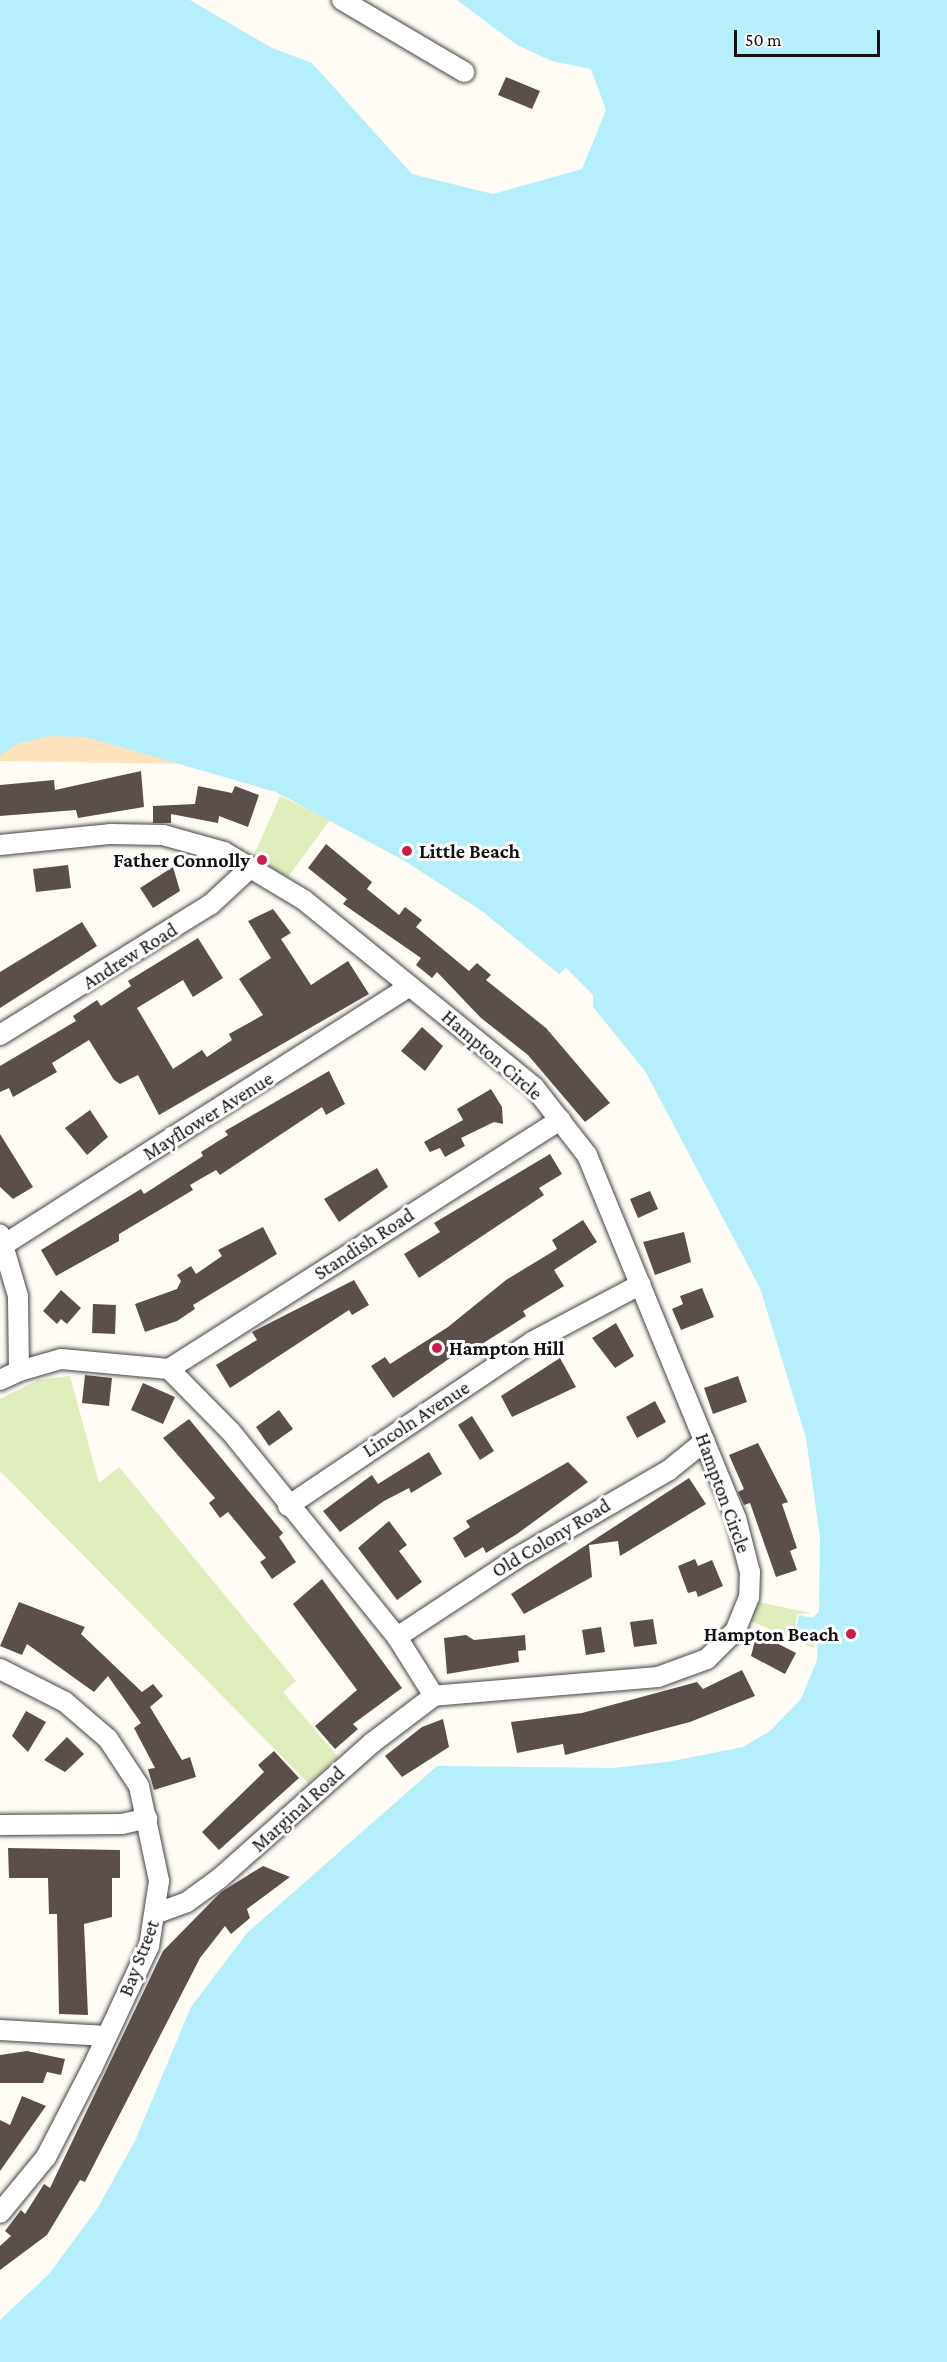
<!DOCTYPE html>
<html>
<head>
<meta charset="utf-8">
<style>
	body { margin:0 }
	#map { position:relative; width:947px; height:2362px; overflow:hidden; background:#fffbf5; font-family:"Crimson Pro",serif }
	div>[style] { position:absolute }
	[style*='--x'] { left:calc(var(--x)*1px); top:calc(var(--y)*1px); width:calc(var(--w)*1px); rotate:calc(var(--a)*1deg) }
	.green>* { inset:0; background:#dfeeba }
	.sand>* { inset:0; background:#ffe3bd }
	.water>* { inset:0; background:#b5effb }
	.building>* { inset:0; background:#5b4f4c }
	.roads { filter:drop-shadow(0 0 2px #444) drop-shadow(0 0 2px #444) }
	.minor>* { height:20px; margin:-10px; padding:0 10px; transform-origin:10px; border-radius:10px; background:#fff }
	.dots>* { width:16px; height:16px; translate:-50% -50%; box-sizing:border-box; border:3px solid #fff; border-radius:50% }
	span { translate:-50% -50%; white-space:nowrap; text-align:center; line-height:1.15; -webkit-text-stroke:6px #fff; paint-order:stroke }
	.poi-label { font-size:20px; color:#111; font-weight:700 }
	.left { translate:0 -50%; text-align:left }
	.right { translate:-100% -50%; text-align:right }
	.street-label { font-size:20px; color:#111 }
	.scale { position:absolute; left:734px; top:30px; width:146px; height:27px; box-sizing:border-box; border:3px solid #111; border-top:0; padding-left:8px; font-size:18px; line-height:21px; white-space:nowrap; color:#111; -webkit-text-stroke:4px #fff; paint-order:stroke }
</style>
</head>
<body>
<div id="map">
	<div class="green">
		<i style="clip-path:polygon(280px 796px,330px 820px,288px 877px,253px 857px)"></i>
		<i style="clip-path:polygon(70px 1376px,99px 1483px,119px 1467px,296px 1681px,283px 1692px,338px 1757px,308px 1783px,0 1471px,0 1399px,38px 1380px)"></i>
		<i style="clip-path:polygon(759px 1602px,811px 1613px,797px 1614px,794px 1636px,815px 1642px,814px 1648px,751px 1621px)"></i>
	</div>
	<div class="sand">
		<i style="clip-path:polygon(70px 711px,410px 842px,559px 974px,482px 911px,405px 861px,276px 792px,184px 764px,0 761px,0 730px)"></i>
	</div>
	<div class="water">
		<i style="clip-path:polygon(0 0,190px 0,272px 48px,312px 63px,412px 174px,493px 194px,582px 169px,606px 110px,591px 69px,552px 61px,517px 45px,457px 0,947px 0,947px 2362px,0 2362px,0 2320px,49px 2274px,97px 2209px,135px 2141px,191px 2007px,247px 1933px,437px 1766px,613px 1768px,667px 1762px,743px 1747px,770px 1731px,801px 1699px,817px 1660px,818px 1640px,795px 1635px,799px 1615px,813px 1618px,819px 1611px,820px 1537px,806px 1438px,760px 1288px,645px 1071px,593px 1007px,593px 995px,566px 968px,559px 974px,482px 911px,405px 861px,276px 792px,86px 737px,52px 736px,19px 743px,0 755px)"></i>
	</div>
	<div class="building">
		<i style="clip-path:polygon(506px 77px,540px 91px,532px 109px,498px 95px)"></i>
		<i style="clip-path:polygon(141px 771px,144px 807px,78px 818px,76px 810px,0 816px,0 785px,54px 780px,55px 790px)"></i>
		<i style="clip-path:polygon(198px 786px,232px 793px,235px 786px,259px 795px,248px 827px,219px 816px,218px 823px,171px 814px,171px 823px,153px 823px,153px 806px,195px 804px)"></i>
		<i style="clip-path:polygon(326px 844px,372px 882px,367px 889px,399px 915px,405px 907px,422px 920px,416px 927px,469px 971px,477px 963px,491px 975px,486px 980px,546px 1028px,610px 1103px,585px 1122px,528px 1055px,481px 1018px,437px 972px,432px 978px,416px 965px,421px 958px,343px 904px,347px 899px,308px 868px)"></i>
		<i style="clip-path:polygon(68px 865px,71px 888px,36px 892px,33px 869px)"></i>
		<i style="clip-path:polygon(173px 867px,180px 891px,153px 908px,140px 888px)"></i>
		<i style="clip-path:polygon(273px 909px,291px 933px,281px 939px,311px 985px,348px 961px,369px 994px,159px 1115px,138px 1075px,120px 1084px,114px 1080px,89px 1040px,52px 1063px,57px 1072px,13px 1097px,9px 1088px,0 1092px,0 1066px,76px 1021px,73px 1016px,97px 1000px,101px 1006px,131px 986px,128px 981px,198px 938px,223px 978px,193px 997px,183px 980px,137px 1008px,173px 1069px,202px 1050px,207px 1057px,232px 1040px,229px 1034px,263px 1015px,239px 979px,271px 958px,248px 921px)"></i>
		<i style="clip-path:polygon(82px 922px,97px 946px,0 1008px,0 972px)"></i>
		<i style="clip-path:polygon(422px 1027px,443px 1046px,425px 1071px,401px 1051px)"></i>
		<i style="clip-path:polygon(329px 1071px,345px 1104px,326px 1115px,322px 1107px,220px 1175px,216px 1170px,190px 1185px,193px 1190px,119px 1234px,119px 1241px,56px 1276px,41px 1250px,141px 1189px,144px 1194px,203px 1156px,201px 1152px,228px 1135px,225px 1131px)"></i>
		<i style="clip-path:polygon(491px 1089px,502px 1107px,503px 1124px,494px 1122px,461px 1138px,465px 1146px,445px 1157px,440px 1148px,430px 1152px,424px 1142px,463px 1120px,457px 1109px)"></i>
		<i style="clip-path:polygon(90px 1110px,108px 1137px,87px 1155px,65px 1128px)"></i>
		<i style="clip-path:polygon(0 1134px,33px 1187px,13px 1199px,0 1187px)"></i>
		<i style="clip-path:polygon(550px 1154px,562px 1174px,539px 1188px,544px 1195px,419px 1278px,404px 1254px,440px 1232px,434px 1223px)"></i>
		<i style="clip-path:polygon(377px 1168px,388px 1187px,339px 1222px,324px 1199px)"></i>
		<i style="clip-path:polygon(650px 1191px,658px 1209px,638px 1218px,630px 1199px)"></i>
		<i style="clip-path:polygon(583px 1220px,597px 1242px,554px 1270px,564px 1286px,523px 1311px,526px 1316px,466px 1354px,463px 1349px,393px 1398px,371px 1366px,385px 1357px,390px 1364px,448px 1327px,506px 1280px,557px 1249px,552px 1240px)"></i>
		<i style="clip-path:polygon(263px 1227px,277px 1254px,193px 1305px,195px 1309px,177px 1321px,145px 1332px,135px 1304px,177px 1289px,181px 1281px,177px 1275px,191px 1266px,196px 1274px,222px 1256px,218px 1250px)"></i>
		<i style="clip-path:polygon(684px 1232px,691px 1262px,655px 1275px,643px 1242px)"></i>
		<i style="clip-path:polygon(354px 1280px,369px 1305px,352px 1315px,349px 1310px,230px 1388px,216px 1365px,257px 1340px,252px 1332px)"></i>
		<i style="clip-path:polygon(702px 1288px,714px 1317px,681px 1330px,672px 1309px,683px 1304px,680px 1296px)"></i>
		<i style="clip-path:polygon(61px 1290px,81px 1308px,67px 1324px,61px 1319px,57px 1324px,43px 1311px)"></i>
		<i style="clip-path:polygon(93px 1304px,116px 1305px,115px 1334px,92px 1333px)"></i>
		<i style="clip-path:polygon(616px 1323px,634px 1356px,615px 1368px,592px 1338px)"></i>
		<i style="clip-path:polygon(560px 1358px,576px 1387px,512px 1417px,501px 1396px)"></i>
		<i style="clip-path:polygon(85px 1375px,112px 1378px,109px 1406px,82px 1403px)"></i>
		<i style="clip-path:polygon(738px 1376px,747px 1402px,713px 1414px,704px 1388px)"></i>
		<i style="clip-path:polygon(143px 1383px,175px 1397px,163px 1424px,131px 1410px)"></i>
		<i style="clip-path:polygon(655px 1401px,666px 1422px,637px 1438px,626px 1417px)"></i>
		<i style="clip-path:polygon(279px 1410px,293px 1429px,269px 1446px,256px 1427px)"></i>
		<i style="clip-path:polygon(472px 1416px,494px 1451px,480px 1460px,458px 1425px)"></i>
		<i style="clip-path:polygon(189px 1419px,283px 1533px,279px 1537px,296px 1562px,272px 1579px,260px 1562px,266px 1558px,228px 1512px,220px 1518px,209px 1503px,215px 1498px,163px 1438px)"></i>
		<i style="clip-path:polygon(758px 1443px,788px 1502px,782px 1504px,797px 1548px,790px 1551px,797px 1570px,776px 1577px,750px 1503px,744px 1505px,738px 1492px,744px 1489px,729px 1455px)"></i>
		<i style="clip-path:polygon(429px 1452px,442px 1474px,411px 1493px,409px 1488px,384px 1501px,340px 1532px,323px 1511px,372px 1475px,378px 1484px)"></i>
		<i style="clip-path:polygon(568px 1462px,588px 1482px,517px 1534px,486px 1553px,483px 1547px,465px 1558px,453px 1538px,470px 1527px,466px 1521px)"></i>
		<i style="clip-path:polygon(689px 1478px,706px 1504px,620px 1556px,618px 1541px,589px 1545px,592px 1577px,524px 1614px,511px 1594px)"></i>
		<i style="clip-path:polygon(389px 1521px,407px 1545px,399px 1551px,422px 1582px,397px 1600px,358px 1548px)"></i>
		<i style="clip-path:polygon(695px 1559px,698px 1566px,712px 1560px,723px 1586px,698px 1597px,696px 1591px,688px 1593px,678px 1566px)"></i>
		<i style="clip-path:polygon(322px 1579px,402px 1688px,353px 1724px,358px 1729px,335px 1749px,315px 1726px,357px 1690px,293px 1604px)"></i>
		<i style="clip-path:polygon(19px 1602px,85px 1627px,81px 1634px,142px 1692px,153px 1684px,163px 1696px,150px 1707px,182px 1760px,190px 1757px,196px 1777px,154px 1790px,148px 1769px,155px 1768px,134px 1728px,141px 1723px,108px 1676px,94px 1692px,27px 1644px,22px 1655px,0 1646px)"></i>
		<i style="clip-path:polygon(653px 1619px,657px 1644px,634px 1647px,630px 1622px)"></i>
		<i style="clip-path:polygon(601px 1627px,605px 1652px,586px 1655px,582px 1630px)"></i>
		<i style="clip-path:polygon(757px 1633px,796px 1653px,785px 1674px,751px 1656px)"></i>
		<i style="clip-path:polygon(466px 1635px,474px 1640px,525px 1635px,526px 1650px,518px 1651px,519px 1662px,447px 1674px,444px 1638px)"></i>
		<i style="clip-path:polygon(742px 1670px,755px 1696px,690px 1722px,565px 1755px,563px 1744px,517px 1753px,511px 1722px,582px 1713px,697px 1682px,703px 1689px)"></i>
		<i style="clip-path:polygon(26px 1711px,46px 1722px,28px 1752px,12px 1736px)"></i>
		<i style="clip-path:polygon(443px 1719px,449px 1747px,402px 1777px,385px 1756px,422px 1727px)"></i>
		<i style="clip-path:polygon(67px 1737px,84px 1754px,65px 1772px,44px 1760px)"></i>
		<i style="clip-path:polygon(274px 1751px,299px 1778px,219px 1850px,202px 1832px,264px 1772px,258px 1765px)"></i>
		<i style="clip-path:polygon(8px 1848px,120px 1850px,120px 1878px,112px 1878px,112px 1917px,84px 1924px,88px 2015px,59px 2014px,57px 1914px,49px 1914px,48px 1878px,9px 1878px)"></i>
		<i style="clip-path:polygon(263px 1866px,290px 1877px,247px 1909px,250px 1918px,231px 1934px,225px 1926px,200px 1958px,85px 2182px,80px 2180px,47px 2235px,0 2270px,0 2246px,11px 2236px,5px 2231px,21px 2210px,25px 2214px,44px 2184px,50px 2188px,163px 1951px,221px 1892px)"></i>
		<i style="clip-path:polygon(27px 2051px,65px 2059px,61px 2075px,47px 2072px,43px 2083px,0 2083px,0 2055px)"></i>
		<i style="clip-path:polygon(22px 2096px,46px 2106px,0 2171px,0 2120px,10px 2125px)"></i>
	</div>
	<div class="roads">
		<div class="minor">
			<i style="--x:342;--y:0;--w:142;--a:30.5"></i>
			<i style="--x:0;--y:845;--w:112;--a:-5.7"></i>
			<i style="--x:111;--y:834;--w:52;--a:1.1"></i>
			<i style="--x:163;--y:835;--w:63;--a:15.6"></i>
			<i style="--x:224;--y:852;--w:93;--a:31"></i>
			<i style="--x:304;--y:900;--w:296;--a:39.1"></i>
			<i style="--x:534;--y:1087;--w:86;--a:52.1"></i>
			<i style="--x:587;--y:1155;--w:392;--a:67.7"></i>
			<i style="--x:736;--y:1518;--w:56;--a:75.5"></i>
			<i style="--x:750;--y:1572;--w:25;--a:92"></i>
			<i style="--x:749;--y:1597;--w:35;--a:112"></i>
			<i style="--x:736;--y:1630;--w:41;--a:135"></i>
			<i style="--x:707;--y:1659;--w:52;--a:159.8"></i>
			<i style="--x:658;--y:1677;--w:225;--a:175.2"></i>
			<i style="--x:434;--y:1696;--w:70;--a:-122.1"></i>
			<i style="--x:397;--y:1637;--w:265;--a:-129"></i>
			<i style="--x:230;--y:1431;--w:87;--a:-134.5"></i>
			<i style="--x:169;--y:1369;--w:108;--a:-174.7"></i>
			<i style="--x:61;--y:1359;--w:44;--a:164.1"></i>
			<i style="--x:19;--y:1371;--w:75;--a:-90.8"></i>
			<i style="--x:18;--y:1296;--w:64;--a:-106.4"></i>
			<i style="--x:0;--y:1035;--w:247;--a:-31.8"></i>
			<i style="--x:210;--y:905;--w:56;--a:-42.8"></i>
			<i style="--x:5;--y:1244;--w:480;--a:-32.5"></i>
			<i style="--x:169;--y:1369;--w:464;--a:-32.5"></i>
			<i style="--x:0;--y:1380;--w:21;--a:-25"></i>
			<i style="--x:288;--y:1506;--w:294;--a:-33.9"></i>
			<i style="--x:532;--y:1342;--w:123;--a:-28"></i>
			<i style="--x:397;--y:1637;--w:149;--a:-33.3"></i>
			<i style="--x:522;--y:1555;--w:170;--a:-30"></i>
			<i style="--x:669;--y:1470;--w:46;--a:-38.9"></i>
			<i style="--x:0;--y:1669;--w:73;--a:26.9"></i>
			<i style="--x:65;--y:1702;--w:57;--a:40.7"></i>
			<i style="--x:108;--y:1739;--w:56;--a:56.6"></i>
			<i style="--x:139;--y:1786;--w:97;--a:78.1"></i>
			<i style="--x:159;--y:1881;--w:66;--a:98.7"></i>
			<i style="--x:149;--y:1946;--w:135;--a:115"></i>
			<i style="--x:92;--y:2068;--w:100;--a:117.3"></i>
			<i style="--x:46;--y:2157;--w:72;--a:129.4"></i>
			<i style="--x:0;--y:1825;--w:122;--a:-0.5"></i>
			<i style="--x:122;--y:1824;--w:26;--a:-13"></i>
			<i style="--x:157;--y:1913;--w:32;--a:-20"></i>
			<i style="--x:187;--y:1902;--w:41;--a:-36"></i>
			<i style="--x:220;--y:1878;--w:203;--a:-41.6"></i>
			<i style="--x:372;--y:1743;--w:78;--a:-37.2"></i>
			<i style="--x:0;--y:2030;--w:107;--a:3.2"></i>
		</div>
	</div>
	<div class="dots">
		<i style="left:407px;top:851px;background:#ce1c49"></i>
		<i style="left:262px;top:860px;background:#ce1c49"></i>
		<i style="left:437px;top:1348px;background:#ce1c49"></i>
		<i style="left:851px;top:1634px;background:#ce1c49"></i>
	</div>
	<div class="poi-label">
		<span class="left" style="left:419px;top:851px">Little Beach</span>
		<span class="right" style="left:250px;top:860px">Father Connolly</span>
		<span class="left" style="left:449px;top:1348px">Hampton Hill</span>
		<span class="right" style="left:839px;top:1634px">Hampton Beach</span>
	</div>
	<div class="street-label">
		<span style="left:130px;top:956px;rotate:-32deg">Andrew Road</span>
		<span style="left:492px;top:1055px;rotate:41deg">Hampton Circle</span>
		<span style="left:208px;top:1116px;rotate:-32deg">Mayflower Avenue</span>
		<span style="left:364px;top:1244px;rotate:-33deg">Standish Road</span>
		<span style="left:416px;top:1419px;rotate:-33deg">Lincoln Avenue</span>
		<span style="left:723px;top:1493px;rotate:70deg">Hampton Circle</span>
		<span style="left:551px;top:1538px;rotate:-31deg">Old Colony Road</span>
		<span style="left:298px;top:1809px;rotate:-42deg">Marginal Road</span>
		<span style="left:139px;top:1958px;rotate:-69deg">Bay Street</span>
	</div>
	<div class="scale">50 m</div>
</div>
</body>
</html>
